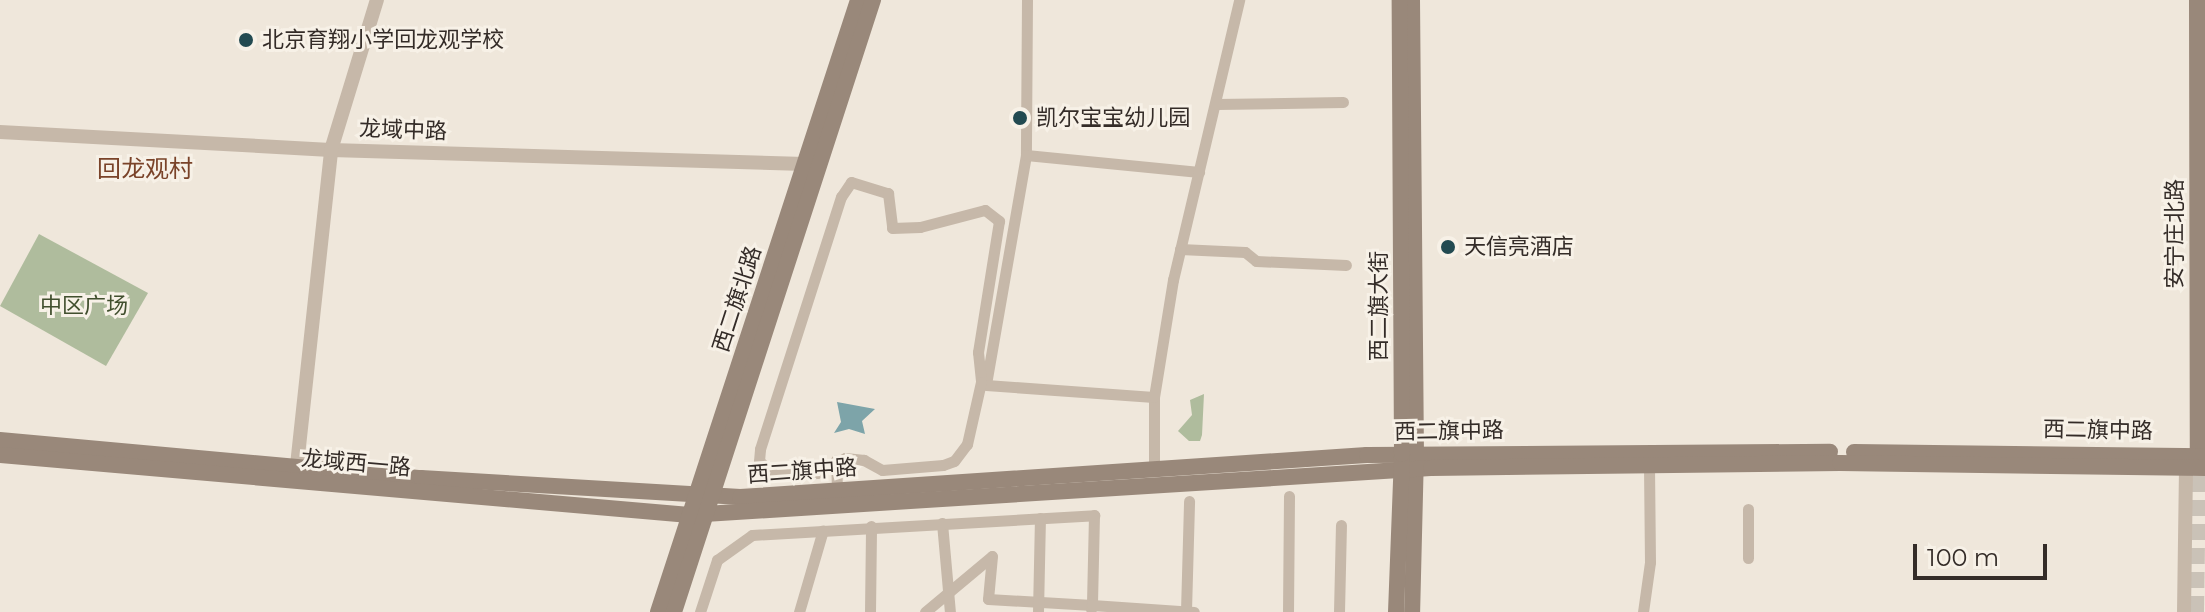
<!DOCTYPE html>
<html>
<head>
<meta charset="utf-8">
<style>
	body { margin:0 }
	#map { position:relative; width:2205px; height:612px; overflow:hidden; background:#efe7db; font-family:Montserrat,"Noto Sans SC",sans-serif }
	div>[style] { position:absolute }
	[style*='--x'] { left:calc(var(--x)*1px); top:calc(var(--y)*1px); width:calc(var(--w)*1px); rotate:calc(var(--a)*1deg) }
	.green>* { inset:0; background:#afbc9d }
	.water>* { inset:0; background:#7da4a9 }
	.secondary-tunnel>* { height:16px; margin-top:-8px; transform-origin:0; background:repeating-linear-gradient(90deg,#cac2b7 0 16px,transparent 0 24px) }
	.minor>* { height:11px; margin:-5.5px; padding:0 5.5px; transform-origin:5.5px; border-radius:5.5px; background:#c6b8a9 }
	.tertiary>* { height:14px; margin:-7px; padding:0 7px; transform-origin:7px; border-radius:7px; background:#c6b8a9 }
	.secondary>* { height:16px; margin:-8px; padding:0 8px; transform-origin:8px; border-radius:8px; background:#99887a }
	.dots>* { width:22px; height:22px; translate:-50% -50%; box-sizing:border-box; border:4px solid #f7f1e7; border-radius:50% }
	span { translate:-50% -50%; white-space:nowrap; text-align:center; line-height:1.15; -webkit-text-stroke:6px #f7f1e7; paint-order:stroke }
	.poi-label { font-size:22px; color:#342c28 }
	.left { translate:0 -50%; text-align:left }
	.street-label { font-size:22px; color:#342c28 }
	.park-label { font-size:22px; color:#414f2e }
	.neighbourhood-label { font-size:24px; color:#7a4329 }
	.scale { position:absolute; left:1913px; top:544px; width:134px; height:36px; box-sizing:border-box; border:4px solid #342c28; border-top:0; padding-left:10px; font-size:24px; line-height:28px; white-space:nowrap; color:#342c28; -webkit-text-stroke:6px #f7f1e7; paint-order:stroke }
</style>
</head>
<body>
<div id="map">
	<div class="green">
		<i style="clip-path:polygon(39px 234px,148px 293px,106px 366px,0 306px)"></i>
		<i style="clip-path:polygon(1204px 394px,1202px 435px,1200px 441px,1189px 441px,1178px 431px,1192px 415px,1190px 400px)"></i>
	</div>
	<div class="water">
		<i style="clip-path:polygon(837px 402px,875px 409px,862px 421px,865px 434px,849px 429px,834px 433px,841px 422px)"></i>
	</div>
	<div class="secondary-tunnel">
		<i style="--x:2196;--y:612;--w:145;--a:-89.2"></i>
	</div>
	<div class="minor">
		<i style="--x:1027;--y:0;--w:155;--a:90.4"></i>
		<i style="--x:1026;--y:155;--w:233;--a:99.9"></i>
		<i style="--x:986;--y:385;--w:168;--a:4.1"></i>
		<i style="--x:1216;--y:104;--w:127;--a:-0.9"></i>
		<i style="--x:1026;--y:155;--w:174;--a:5.6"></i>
		<i style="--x:851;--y:182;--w:39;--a:17"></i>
		<i style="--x:888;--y:193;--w:35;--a:83"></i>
		<i style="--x:892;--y:228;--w:28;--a:-2"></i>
		<i style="--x:920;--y:227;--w:67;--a:-14.7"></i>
		<i style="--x:985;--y:210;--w:18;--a:38"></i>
		<i style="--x:999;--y:221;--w:133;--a:99.1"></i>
		<i style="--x:978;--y:352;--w:30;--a:84"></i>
		<i style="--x:981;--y:382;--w:64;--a:102.7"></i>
		<i style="--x:967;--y:444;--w:21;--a:127"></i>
		<i style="--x:954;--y:461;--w:12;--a:160"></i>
		<i style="--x:943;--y:465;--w:61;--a:175.3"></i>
		<i style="--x:882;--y:470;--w:21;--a:-151"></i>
		<i style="--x:864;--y:460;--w:19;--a:-174"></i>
		<i style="--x:845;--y:458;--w:32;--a:152"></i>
		<i style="--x:817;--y:473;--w:42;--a:177.3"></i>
		<i style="--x:775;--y:475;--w:21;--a:-139"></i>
		<i style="--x:759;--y:461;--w:12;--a:-85"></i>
		<i style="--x:760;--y:449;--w:265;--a:-72.2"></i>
		<i style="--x:841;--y:197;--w:18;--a:-56"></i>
		<i style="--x:1180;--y:249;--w:65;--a:2.6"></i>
		<i style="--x:1245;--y:252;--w:14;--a:39"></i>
		<i style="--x:1256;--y:261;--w:90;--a:2.5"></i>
		<i style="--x:836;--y:460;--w:31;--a:88"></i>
		<i style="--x:1154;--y:469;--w:72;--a:-90"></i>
		<i style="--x:1154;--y:397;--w:119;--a:-80.8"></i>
		<i style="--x:1173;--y:280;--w:288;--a:-76.7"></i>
		<i style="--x:1748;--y:509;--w:49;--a:90"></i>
		<i style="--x:942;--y:523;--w:89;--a:84.9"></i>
		<i style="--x:992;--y:556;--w:43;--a:95.3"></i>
		<i style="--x:988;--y:599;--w:104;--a:3.3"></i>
		<i style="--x:1092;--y:605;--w:4;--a:104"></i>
		<i style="--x:1186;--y:611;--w:110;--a:-88.4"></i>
		<i style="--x:700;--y:612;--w:55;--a:-71.9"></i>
		<i style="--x:717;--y:560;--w:43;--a:-35.5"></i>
		<i style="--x:752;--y:535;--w:343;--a:-3.3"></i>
		<i style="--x:1094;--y:515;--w:90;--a:91.3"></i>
		<i style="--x:1092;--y:605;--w:102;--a:3.9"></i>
		<i style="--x:799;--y:612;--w:85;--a:-73.7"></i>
		<i style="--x:870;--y:612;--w:86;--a:-89.3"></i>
		<i style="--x:925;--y:612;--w:87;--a:-39.9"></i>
		<i style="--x:1038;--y:612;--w:94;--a:-88.8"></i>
		<i style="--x:1288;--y:612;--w:116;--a:-89.5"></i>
		<i style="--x:1339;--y:612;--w:87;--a:-88.7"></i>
		<i style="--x:1643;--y:612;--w:50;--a:-82"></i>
		<i style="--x:1650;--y:562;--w:102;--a:-90.6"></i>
	</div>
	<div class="tertiary">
		<i style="--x:0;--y:132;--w:331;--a:3.1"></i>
		<i style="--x:331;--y:150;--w:474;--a:1.7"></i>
		<i style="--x:297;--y:465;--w:317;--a:-83.8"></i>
		<i style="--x:331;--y:150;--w:157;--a:-73"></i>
		<i style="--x:2184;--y:612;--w:145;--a:-89.2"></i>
	</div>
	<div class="secondary">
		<i style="--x:1412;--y:0;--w:453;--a:89.5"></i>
		<i style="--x:1416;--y:453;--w:159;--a:91.4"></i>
		<i style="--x:2197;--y:0;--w:465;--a:89.9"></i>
		<i style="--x:0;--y:440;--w:423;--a:5.2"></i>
		<i style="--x:421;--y:478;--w:320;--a:3.4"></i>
		<i style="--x:740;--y:497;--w:628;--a:-3.83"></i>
		<i style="--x:1367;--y:455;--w:463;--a:-0.4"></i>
		<i style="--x:1854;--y:452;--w:351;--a:0.7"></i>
		<i style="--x:0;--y:455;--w:692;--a:4.98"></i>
		<i style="--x:689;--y:515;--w:743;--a:-3.62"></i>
		<i style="--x:1431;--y:468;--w:409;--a:-0.7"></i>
		<i style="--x:1840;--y:463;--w:365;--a:0.8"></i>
		<i style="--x:658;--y:612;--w:644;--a:-71.9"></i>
		<i style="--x:674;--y:612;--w:644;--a:-71.99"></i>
		<i style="--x:1396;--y:612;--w:158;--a:-87.8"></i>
		<i style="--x:1402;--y:454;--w:454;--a:-90.3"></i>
	</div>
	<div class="dots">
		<i style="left:246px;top:40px;background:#224a51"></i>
		<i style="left:1020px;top:118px;background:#224a51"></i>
		<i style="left:1448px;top:247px;background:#224a51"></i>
	</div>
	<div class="poi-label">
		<span class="left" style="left:262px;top:40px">北京育翔小学回龙观学校</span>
		<span class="left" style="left:1036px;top:118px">凯尔宝宝幼儿园</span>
		<span class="left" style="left:1464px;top:247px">天信亮酒店</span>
	</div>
	<div class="street-label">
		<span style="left:403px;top:130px;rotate:2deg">龙域中路</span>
		<span style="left:2175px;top:234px;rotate:-90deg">安宁庄北路</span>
		<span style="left:737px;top:299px;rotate:-72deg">西二旗北路</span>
		<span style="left:1379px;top:306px;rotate:-90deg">西二旗大街</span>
		<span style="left:2098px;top:430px;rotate:1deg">西二旗中路</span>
		<span style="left:1449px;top:431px;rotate:-1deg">西二旗中路</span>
		<span style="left:356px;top:463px;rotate:5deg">龙域西一路</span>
		<span style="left:802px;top:471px;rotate:-4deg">西二旗中路</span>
	</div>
	<div class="park-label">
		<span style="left:84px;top:306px">中区广场</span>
	</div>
	<div class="neighbourhood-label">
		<span style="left:145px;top:169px">回龙观村</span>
	</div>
	<div class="scale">100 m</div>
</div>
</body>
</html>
